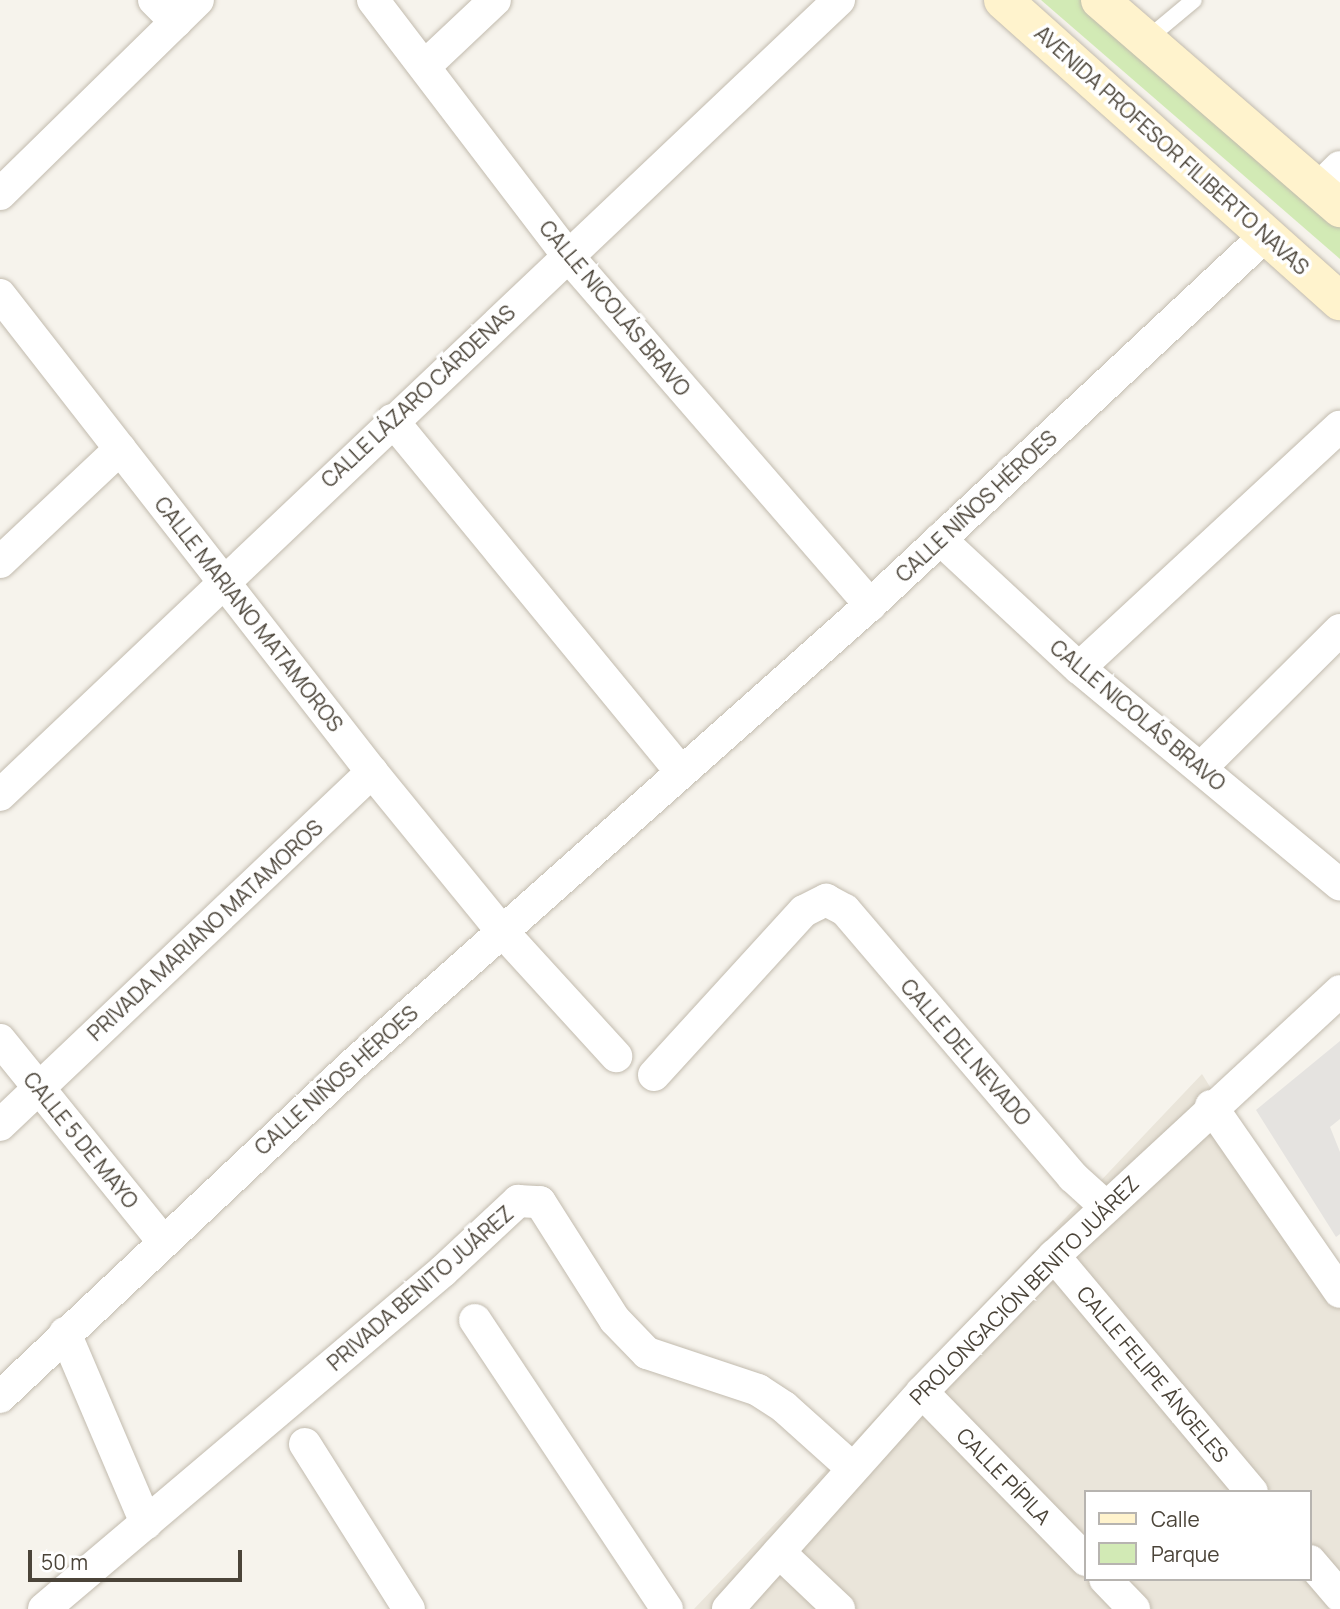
<!DOCTYPE html>
<html>
<head>
<meta charset="utf-8">
<style>
	body { margin:0 }
	#map { position:relative; width:1340px; height:1609px; overflow:hidden; background:#f6f3ec; font-family:Manrope,sans-serif }
	div>[style] { position:absolute }
	[style*='--x'] { left:calc(var(--x)*1px); top:calc(var(--y)*1px); width:calc(var(--w)*1px); rotate:calc(var(--a)*1deg) }
	.residential>* { inset:0; background:#eae5da }
	.green>* { inset:0; background:#d2eab5 }
	.parking>* { inset:0; background:#e5e3e0 }
	.roads { filter:drop-shadow(0 0 2px #c2bbae) drop-shadow(0 0 2px #c2bbae) }
	.service>* { height:16px; margin:-8px; padding:0 8px; transform-origin:8px; border-radius:8px; background:#fff }
	.minor>* { height:32px; margin:-16px; padding:0 16px; transform-origin:16px; border-radius:16px; background:#fff }
	.secondary>* { height:38px; margin:-19px; padding:0 19px; transform-origin:19px; border-radius:19px; background:#fff3cd }
	span { translate:-50% -50%; white-space:nowrap; text-align:center; line-height:1.15; -webkit-text-stroke:7px #fff; paint-order:stroke }
	.street-label { font-size:21px; color:#4b4439 }
	.legend { position:absolute; left:1084px; top:1490px; width:228px; height:91px; box-sizing:border-box; background:#fff; border:2px solid #b7b4b0; margin:0; padding:9px 12px; list-style:none; font-size:21px; color:#4b4439 }
	.legend li { display:flex; align-items:center; gap:14px; height:35px }
	.legend b { width:35px; border:2px solid #b7b4b0 }
	.scale { position:absolute; left:28px; top:1550px; width:214px; height:32px; box-sizing:border-box; border:4px solid #4b4439; border-top:0; padding-left:9px; font-size:21px; line-height:24px; white-space:nowrap; color:#4b4439; -webkit-text-stroke:5px #fff; paint-order:stroke }
</style>
</head>
<body>
<div id="map">
	<div class="residential">
		<i style="clip-path:polygon(evenodd,1202px 1074px,1340px 1295px,1340px 1609px,694px 1609px,1202px 1074px,1086px 1492px,1310px 1492px,1310px 1579px,1086px 1579px,1086px 1492px)"></i>
	</div>
	<div class="green">
		<i style="clip-path:polygon(1041px 0,1084px 0,1340px 222px,1340px 259px)"></i>
	</div>
	<div class="parking">
		<i style="clip-path:polygon(1340px 1041px,1340px 1119px,1330px 1127px,1340px 1152px,1340px 1234px,1336px 1237px,1256px 1110px)"></i>
	</div>
	<div class="roads">
		<div class="service">
			<i style="--x:1146;--y:40;--w:62;--a:-39.8"></i>
		</div>
		<div class="minor">
			<i style="--x:154;--y:0;--w:31;--a:45"></i>
			<i style="--x:373;--y:0;--w:322;--a:52.7"></i>
			<i style="--x:568;--y:256;--w:462;--a:49.1"></i>
			<i style="--x:425;--y:66;--w:96;--a:-43.3"></i>
			<i style="--x:1318;--y:189;--w:31;--a:-45"></i>
			<i style="--x:0;--y:194;--w:277;--a:-44.4"></i>
			<i style="--x:0;--y:295;--w:605;--a:52.05"></i>
			<i style="--x:372;--y:772;--w:204;--a:50.8"></i>
			<i style="--x:501;--y:930;--w:171;--a:47.6"></i>
			<i style="--x:392;--y:420;--w:455;--a:50.6"></i>
			<i style="--x:940;--y:539;--w:190;--a:42.9"></i>
			<i style="--x:1079;--y:668;--w:339;--a:39.7"></i>
			<i style="--x:0;--y:562;--w:165;--a:-43.3"></i>
			<i style="--x:1079;--y:668;--w:355;--a:-42.8"></i>
			<i style="--x:1201;--y:768;--w:196;--a:-44.8"></i>
			<i style="--x:0;--y:795;--w:1156;--a:-43.46"></i>
			<i style="--x:0;--y:1040;--w:257;--a:51"></i>
			<i style="--x:654;--y:1075;--w:222;--a:-47.6"></i>
			<i style="--x:804;--y:911;--w:25;--a:-27"></i>
			<i style="--x:826;--y:900;--w:21;--a:28"></i>
			<i style="--x:845;--y:910;--w:351;--a:49.5"></i>
			<i style="--x:1073;--y:1177;--w:43;--a:42.2"></i>
			<i style="--x:1211;--y:1106;--w:226;--a:55.3"></i>
			<i style="--x:0;--y:1125;--w:513;--a:-43.5"></i>
			<i style="--x:1054;--y:1256;--w:308;--a:50"></i>
			<i style="--x:475;--y:1320;--w:347;--a:56.4"></i>
			<i style="--x:65;--y:1333;--w:207;--a:66.9"></i>
			<i style="--x:922;--y:1392;--w:235;--a:45.7"></i>
			<i style="--x:0;--y:1397;--w:481;--a:-43.3"></i>
			<i style="--x:350;--y:1067;--w:696;--a:-41.62"></i>
			<i style="--x:870;--y:605;--w:543;--a:-43.06"></i>
			<i style="--x:305;--y:1444;--w:195;--a:57.8"></i>
			<i style="--x:779;--y:1552;--w:83;--a:43.5"></i>
			<i style="--x:1310;--y:1561;--w:46;--a:49.4"></i>
			<i style="--x:1105;--y:1579;--w:42;--a:46"></i>
			<i style="--x:44;--y:1609;--w:523;--a:-40.27"></i>
			<i style="--x:443;--y:1271;--w:103;--a:-43"></i>
			<i style="--x:518;--y:1201;--w:22;--a:3"></i>
			<i style="--x:540;--y:1202;--w:140;--a:57.6"></i>
			<i style="--x:615;--y:1320;--w:46;--a:45.9"></i>
			<i style="--x:647;--y:1353;--w:117;--a:18.4"></i>
			<i style="--x:758;--y:1390;--w:31;--a:33"></i>
			<i style="--x:784;--y:1407;--w:91;--a:41.9"></i>
			<i style="--x:728;--y:1609;--w:291;--a:-48.2"></i>
			<i style="--x:922;--y:1392;--w:190;--a:-45.9"></i>
			<i style="--x:1054;--y:1256;--w:390;--a:-42.8"></i>
		</div>
		<div class="secondary">
			<i style="--x:1003;--y:0;--w:452;--a:41.8"></i>
			<i style="--x:1100;--y:0;--w:318;--a:40.9"></i>
		</div>
	</div>
	<div class="street-label">
		<span style="left:1172px;top:150px;rotate:42deg">AVENIDA PROFESOR FILIBERTO NAVAS</span>
		<span style="left:615px;top:308px;rotate:50deg">CALLE NICOLÁS BRAVO</span>
		<span style="left:418px;top:396px;rotate:-43deg">CALLE LÁZARO CÁRDENAS</span>
		<span style="left:976px;top:506px;rotate:-43deg">CALLE NIÑOS HÉROES</span>
		<span style="left:249px;top:614px;rotate:52deg">CALLE MARIANO MATAMOROS</span>
		<span style="left:1138px;top:715px;rotate:40deg">CALLE NICOLÁS BRAVO</span>
		<span style="left:205px;top:930px;rotate:-43deg">PRIVADA MARIANO MATAMOROS</span>
		<span style="left:966px;top:1052px;rotate:49deg">CALLE DEL NEVADO</span>
		<span style="left:336px;top:1080px;rotate:-42deg">CALLE NIÑOS HÉROES</span>
		<span style="left:81px;top:1140px;rotate:51deg">CALLE 5 DE MAYO</span>
		<span style="left:420px;top:1288px;rotate:-41deg">PRIVADA BENITO JUÁREZ</span>
		<span style="left:1024px;top:1290px;rotate:-45deg">PROLONGACIÓN BENITO JUÁREZ</span>
		<span style="left:1153px;top:1374px;rotate:50deg">CALLE FELIPE ÁNGELES</span>
		<span style="left:1004px;top:1476px;rotate:46deg">CALLE PÍPILA</span>
	</div>
	<ul class="legend">
	<li><b style="height:9px;background:#fff3cd"></b>Calle</li>
	<li><b style="height:19px;background:#d2eab5"></b>Parque</li>
	</ul>
	<div class="scale">50 m</div>
</div>
</body>
</html>
